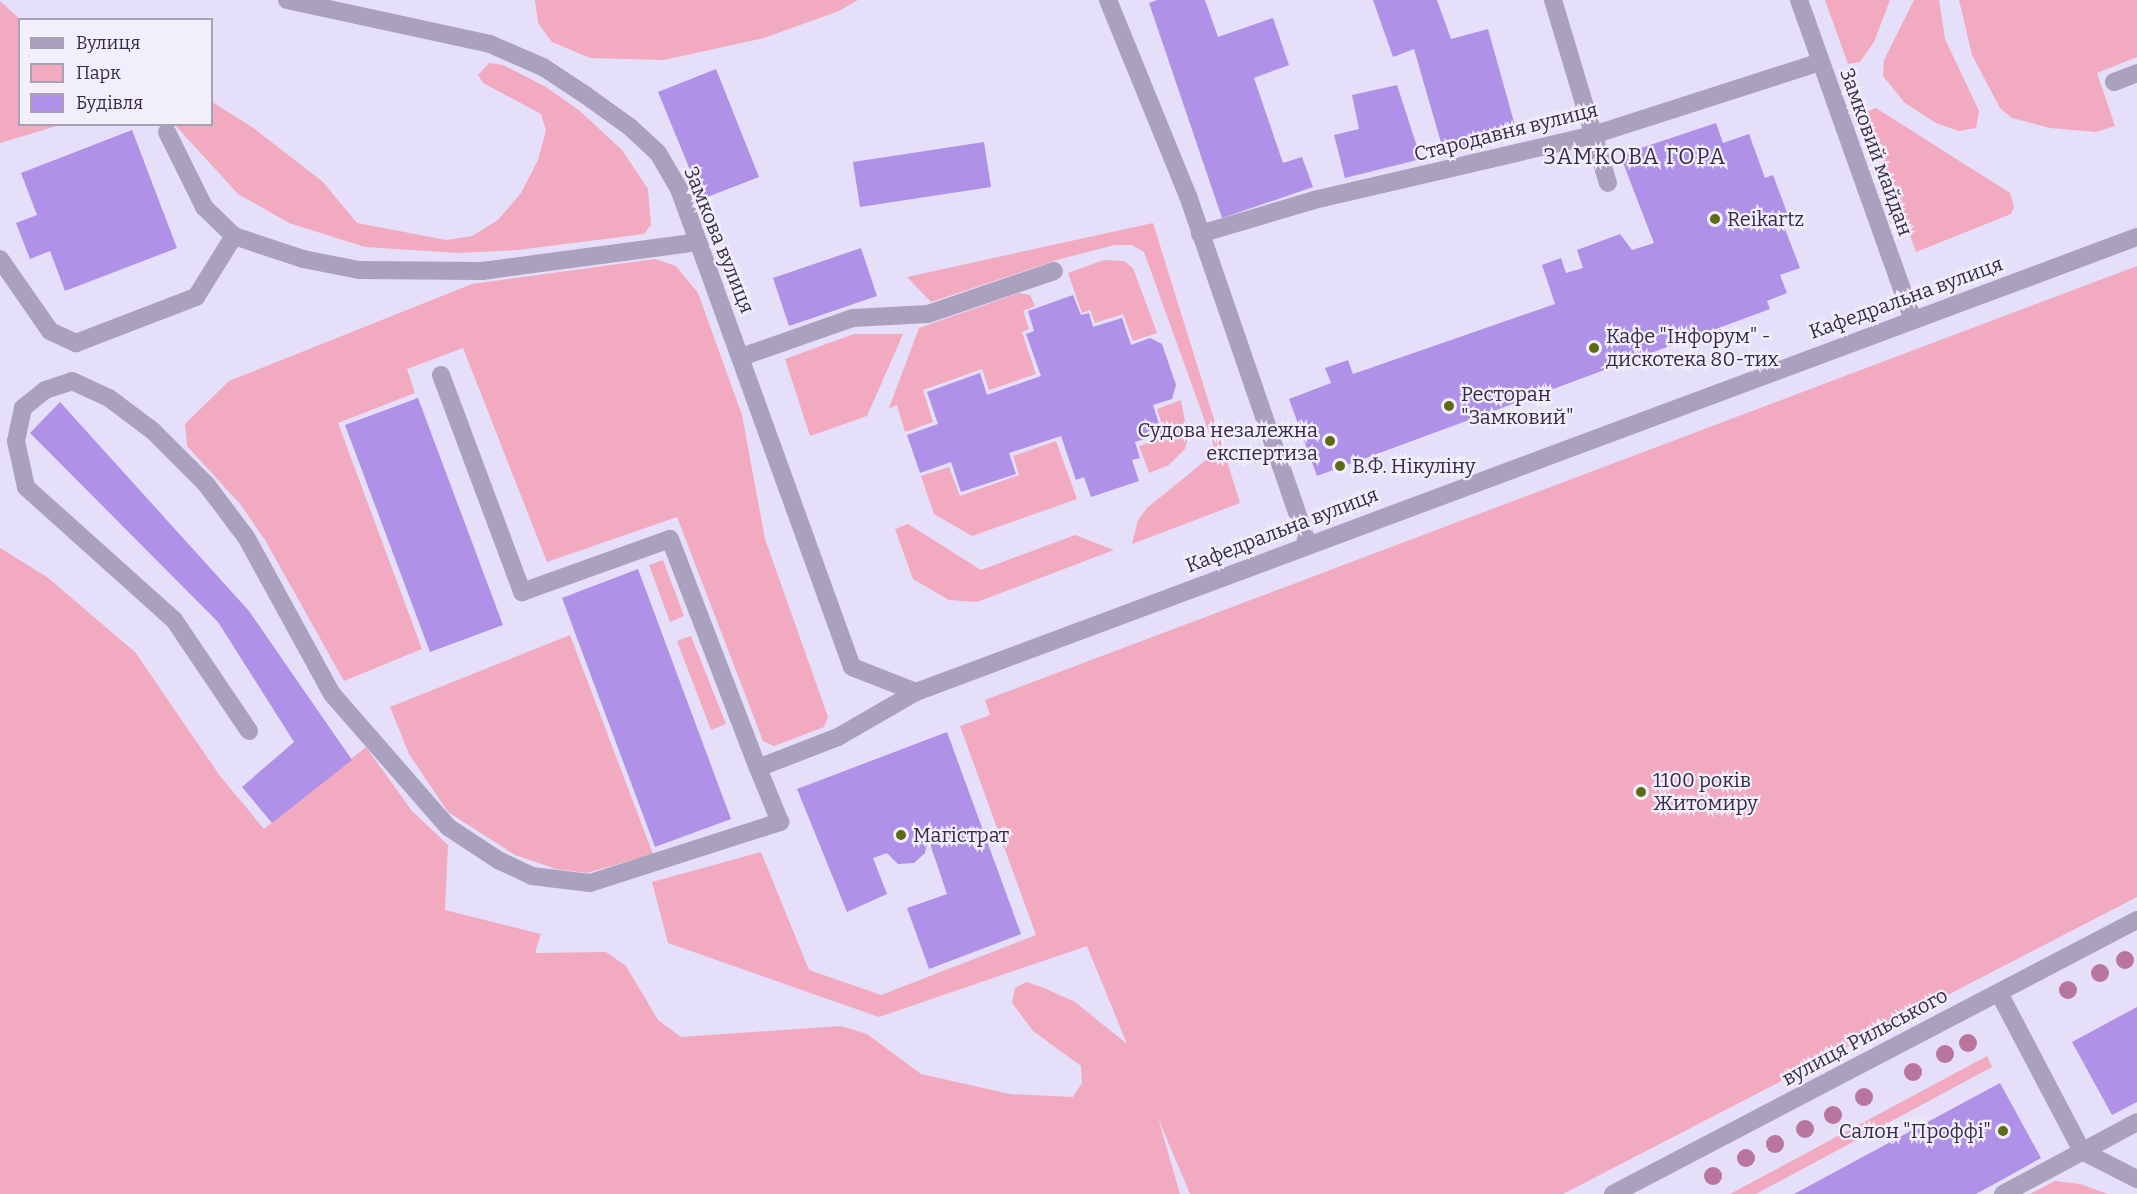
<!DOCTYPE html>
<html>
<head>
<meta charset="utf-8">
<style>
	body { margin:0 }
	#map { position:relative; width:2137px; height:1194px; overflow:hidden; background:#e6dff9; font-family:Bitter,serif }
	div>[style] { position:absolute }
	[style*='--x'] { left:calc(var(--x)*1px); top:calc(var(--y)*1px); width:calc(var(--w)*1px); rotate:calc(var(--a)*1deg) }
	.green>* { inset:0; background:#f1aac0 }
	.building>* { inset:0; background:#af91e8 }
	.lane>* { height:18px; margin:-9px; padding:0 9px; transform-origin:9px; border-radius:9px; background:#a9a1bd }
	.street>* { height:18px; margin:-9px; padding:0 9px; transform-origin:9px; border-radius:9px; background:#a9a1bd }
	.trees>* { width:18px; height:18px; margin:-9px; border-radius:50%; background:#b8759e }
	.dots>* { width:16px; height:16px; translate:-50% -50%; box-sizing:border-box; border:3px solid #f2eefb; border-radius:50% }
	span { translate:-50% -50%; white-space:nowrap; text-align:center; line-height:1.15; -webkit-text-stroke:4.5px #f2eefb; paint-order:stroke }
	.street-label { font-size:20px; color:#352d46 }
	.poi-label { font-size:20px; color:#352d46 }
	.left { translate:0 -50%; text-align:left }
	.right { translate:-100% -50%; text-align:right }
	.quarter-label { font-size:22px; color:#352d46; letter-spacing:1.5px }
	.legend { position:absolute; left:18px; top:18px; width:195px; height:108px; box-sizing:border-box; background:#f2eefb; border:2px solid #a6a1b3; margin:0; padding:8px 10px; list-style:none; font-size:18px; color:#352d46 }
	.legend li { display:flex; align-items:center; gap:12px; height:30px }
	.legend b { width:30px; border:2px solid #a6a1b3 }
</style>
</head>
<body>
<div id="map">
	<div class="green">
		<i style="clip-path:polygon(535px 0,858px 0,839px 11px,764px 38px,664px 60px,590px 58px,552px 42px,538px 23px)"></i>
		<i style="clip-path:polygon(1825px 0,1890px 0,1874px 42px,1860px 62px,1848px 64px)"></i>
		<i style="clip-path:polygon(1914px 0,1939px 0,1945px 39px,1979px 111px,1976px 128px,1959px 131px,1936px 123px,1905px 103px,1883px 76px,1884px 60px)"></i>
		<i style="clip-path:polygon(1959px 0,2137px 0,2137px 57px,2097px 73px,2115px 126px,2096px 132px,2050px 128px,2012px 118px,2000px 108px,1972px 55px)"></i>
		<i style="clip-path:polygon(0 1px,20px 19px,20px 124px,60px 125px,0 143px)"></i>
		<i style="clip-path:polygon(489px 63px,503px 65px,546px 87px,580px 111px,622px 150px,648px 189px,651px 225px,644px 234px,518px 250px,458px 253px,365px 247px,289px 223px,238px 194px,175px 125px,212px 124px,212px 102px,252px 127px,323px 182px,357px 223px,446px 240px,472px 236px,498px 220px,521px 193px,538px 160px,546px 130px,541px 114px,483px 83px,478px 75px)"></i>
		<i style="clip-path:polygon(1876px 108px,2010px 193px,2014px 207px,2011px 214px,1916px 252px,1866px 112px)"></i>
		<i style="clip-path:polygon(1153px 223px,1240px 503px,1132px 544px,1138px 520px,1147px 508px,1216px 452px,1144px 252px,1132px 245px,1115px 245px,1060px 259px,931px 302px,907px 277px)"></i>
		<i style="clip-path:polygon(655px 259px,676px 266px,698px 293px,742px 415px,765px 539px,828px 717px,824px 727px,774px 746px,763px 741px,677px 517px,547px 562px,463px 348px,407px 369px,415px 393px,338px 423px,422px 649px,344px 681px,265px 540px,241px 505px,187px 446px,185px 424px,229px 381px,472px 284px)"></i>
		<i style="clip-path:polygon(1104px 260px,1124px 261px,1133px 268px,1157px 333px,1133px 341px,1123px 314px,1095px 323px,1090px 310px,1082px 313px,1068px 273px)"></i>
		<i style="clip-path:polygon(2137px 266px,2137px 897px,1563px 1194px,1190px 1194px,1158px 1118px,1180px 1194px,0 1194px,0 548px,47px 577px,135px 652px,220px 776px,264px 829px,366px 747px,412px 811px,448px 845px,445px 910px,541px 934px,535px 953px,606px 952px,626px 966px,658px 1020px,681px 1037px,841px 1026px,867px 1034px,921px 1074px,1010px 1094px,1073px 1097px,1082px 1083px,1081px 1066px,1033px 1031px,1012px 1003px,1015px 988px,1026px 982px,1044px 988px,1075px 1002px,1127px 1044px,1087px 946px,879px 1017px,668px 943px,652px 882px,761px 852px,809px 970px,881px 995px,1036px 935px,960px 726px,990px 715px,985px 700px)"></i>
		<i style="clip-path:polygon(1019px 293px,1030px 295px,1035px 306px,1023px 311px,1029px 329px,1022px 332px,1036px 374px,989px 390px,982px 369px,923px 390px,933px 422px,905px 432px,897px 405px,889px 408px,919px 328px)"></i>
		<i style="clip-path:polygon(854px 334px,903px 334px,867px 416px,810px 436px,785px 359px)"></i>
		<i style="clip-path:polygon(1181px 400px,1188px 437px,1185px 449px,1169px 465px,1149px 473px,1139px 446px,1166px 437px,1157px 409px)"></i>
		<i style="clip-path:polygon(1056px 441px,1077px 499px,972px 536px,934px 514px,921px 476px,949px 467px,960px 496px,1019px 475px,1013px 456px)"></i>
		<i style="clip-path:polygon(908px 524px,981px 570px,1075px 535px,1114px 550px,977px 602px,949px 600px,913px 579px,895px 529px)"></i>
		<i style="clip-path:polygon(663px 560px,684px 616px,670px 622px,649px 565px)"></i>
		<i style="clip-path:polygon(570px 635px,653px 854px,587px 873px,556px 869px,515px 855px,448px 812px,409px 754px,390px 707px)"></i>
		<i style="clip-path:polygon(691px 636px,726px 724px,711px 730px,677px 641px)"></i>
		<i style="clip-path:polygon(1987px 1056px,1992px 1067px,1756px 1194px,1730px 1194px)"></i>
		<i style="clip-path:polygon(2055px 1181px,2080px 1184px,2108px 1194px,2030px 1194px)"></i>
	</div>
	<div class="building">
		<i style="clip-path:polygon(1157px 0,1205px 0,1218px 37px,1273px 18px,1289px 65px,1254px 78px,1283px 163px,1302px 157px,1313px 187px,1222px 218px,1149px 3px)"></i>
		<i style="clip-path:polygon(1373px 0,1437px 0,1451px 39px,1488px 29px,1517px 133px,1444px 153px,1414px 49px,1393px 57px)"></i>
		<i style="clip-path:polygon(716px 69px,759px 177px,702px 199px,658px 92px)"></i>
		<i style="clip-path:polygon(1397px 85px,1421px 159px,1345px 178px,1334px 135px,1359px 129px,1352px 95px)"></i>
		<i style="clip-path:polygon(1716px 123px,1723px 143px,1749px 134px,1765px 178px,1773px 175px,1789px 218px,1782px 221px,1800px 268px,1780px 275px,1787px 293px,1767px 301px,1770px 309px,1317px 476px,1289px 399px,1331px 383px,1325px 368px,1348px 360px,1353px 374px,1555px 304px,1542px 265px,1561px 258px,1566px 273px,1583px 268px,1577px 250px,1620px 234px,1632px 250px,1654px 243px,1620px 155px)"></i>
		<i style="clip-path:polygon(132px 130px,177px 248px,65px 291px,50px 251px,30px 259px,16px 223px,37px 215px,21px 173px)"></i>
		<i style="clip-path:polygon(984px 142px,991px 187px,860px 207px,853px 162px)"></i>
		<i style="clip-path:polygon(861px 248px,877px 296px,789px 326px,773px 278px)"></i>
		<i style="clip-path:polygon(1073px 295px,1081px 315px,1089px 313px,1093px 327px,1122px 318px,1131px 345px,1150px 338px,1162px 344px,1176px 385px,1172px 399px,1153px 405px,1162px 433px,1135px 442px,1140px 458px,1132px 460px,1139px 481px,1091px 497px,1084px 477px,1076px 480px,1061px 436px,1009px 453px,1016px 474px,961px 492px,951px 462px,920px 473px,907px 435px,938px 424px,927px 392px,980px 373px,987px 395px,1041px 376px,1026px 334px,1034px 331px,1028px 311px)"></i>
		<i style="clip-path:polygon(418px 398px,503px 625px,430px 652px,345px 425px)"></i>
		<i style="clip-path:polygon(60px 402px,249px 611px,352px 760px,272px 823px,242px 787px,294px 742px,218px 622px,30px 433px)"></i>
		<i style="clip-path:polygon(638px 569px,731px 819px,655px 847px,562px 598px)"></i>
		<i style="clip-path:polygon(947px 732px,1021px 934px,929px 969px,907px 908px,947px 894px,928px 838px,925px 853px,914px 863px,898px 864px,887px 853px,873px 858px,887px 894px,847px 912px,797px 789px)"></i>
		<i style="clip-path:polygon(2137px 1007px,2137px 1102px,2112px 1115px,2072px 1042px)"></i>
		<i style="clip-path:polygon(2000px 1083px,2041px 1158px,1987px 1188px,1976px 1194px,1794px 1194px)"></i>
	</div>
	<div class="lane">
		<i style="--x:1108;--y:0;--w:212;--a:67.8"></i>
		<i style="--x:1553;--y:0;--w:191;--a:73.3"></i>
		<i style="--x:2114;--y:82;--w:25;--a:-21"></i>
		<i style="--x:167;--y:132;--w:84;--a:63.7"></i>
		<i style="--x:204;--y:207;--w:42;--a:44"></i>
		<i style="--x:234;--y:236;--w:73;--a:18.4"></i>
		<i style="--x:303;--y:259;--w:57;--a:11.1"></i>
		<i style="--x:359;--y:270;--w:123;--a:0.5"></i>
		<i style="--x:482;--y:271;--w:218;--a:-7.6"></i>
		<i style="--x:0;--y:259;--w:88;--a:55.2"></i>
		<i style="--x:50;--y:331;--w:29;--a:25"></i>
		<i style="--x:76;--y:343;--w:129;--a:-21"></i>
		<i style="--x:196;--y:297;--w:72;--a:-58.1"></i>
		<i style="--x:741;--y:357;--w:119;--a:-19.2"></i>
		<i style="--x:853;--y:318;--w:75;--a:-3.1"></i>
		<i style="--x:928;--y:314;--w:133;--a:-18.8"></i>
		<i style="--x:441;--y:375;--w:232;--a:69.5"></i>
		<i style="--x:522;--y:592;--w:157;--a:-19.7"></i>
		<i style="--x:670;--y:539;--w:245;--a:69"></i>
		<i style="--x:758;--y:768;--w:86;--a:-21.2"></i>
		<i style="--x:838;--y:737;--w:90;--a:-30"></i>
		<i style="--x:249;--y:731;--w:134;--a:-124"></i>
		<i style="--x:174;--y:620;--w:199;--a:-138.1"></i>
		<i style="--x:26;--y:487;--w:47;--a:-102.3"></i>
		<i style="--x:16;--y:441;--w:34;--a:-78"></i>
		<i style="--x:23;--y:408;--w:28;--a:-39"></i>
		<i style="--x:45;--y:390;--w:28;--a:-18"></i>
		<i style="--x:72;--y:381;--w:41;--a:24.7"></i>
		<i style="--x:109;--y:398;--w:55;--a:36.9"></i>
		<i style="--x:153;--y:431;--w:75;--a:45"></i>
		<i style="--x:206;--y:484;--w:66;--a:53"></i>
		<i style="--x:246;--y:537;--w:179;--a:61.3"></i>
		<i style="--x:332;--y:694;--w:176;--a:48.9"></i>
		<i style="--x:448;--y:827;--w:60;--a:33.4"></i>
		<i style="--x:498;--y:860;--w:38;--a:25"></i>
		<i style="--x:532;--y:876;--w:58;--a:6.9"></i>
		<i style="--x:590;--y:883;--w:200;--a:-17.8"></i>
		<i style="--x:780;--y:822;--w:58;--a:-112.2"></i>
		<i style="--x:1999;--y:993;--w:178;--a:62.3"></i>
		<i style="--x:2082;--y:1151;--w:62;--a:27"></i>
		<i style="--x:2003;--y:1194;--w:152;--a:-28.2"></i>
	</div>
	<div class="street">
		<i style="--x:287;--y:0;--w:208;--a:12.2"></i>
		<i style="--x:490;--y:44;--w:58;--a:23.5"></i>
		<i style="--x:543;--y:67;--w:49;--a:33.4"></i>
		<i style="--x:584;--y:94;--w:57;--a:35.7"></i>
		<i style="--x:630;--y:127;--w:38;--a:43"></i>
		<i style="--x:658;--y:153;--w:42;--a:59.7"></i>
		<i style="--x:679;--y:189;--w:508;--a:70.1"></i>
		<i style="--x:852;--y:667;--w:69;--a:21.3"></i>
		<i style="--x:916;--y:692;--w:1303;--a:-20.44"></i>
		<i style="--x:1799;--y:0;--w:340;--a:70.4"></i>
		<i style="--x:1188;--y:196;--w:368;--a:71"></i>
		<i style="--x:1200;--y:234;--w:119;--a:-16.6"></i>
		<i style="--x:1314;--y:200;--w:286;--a:-13.1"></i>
		<i style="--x:1593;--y:135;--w:238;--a:-17.8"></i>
		<i style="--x:1613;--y:1194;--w:591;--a:-27.61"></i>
	</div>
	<div class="trees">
		<i style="left:2125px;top:960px"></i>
		<i style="left:2100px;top:973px"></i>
		<i style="left:2068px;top:990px"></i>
		<i style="left:1968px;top:1043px"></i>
		<i style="left:1945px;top:1054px"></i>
		<i style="left:1913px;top:1072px"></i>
		<i style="left:1864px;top:1097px"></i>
		<i style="left:1833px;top:1115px"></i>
		<i style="left:1805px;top:1129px"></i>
		<i style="left:1775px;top:1144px"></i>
		<i style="left:1746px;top:1158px"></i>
		<i style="left:1713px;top:1176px"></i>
	</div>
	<div class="dots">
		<i style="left:1715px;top:219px;background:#5d6b15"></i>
		<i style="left:1594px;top:348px;background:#5d6b15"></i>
		<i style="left:1449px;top:406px;background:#5d6b15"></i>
		<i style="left:1330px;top:441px;background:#5d6b15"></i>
		<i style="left:1340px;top:466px;background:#5d6b15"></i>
		<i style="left:1641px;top:792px;background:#5d6b15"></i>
		<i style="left:901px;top:835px;background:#5d6b15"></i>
		<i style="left:2003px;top:1131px;background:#5d6b15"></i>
	</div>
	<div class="street-label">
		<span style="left:1506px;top:132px;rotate:-14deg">Стародавня вулиця</span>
		<span style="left:1876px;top:152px;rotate:70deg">Замковий майдан</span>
		<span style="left:719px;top:240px;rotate:68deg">Замкова вулиця</span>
		<span style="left:1906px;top:298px;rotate:-20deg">Кафедральна вулиця</span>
		<span style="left:1282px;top:530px;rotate:-21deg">Кафедральна вулиця</span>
		<span style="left:1865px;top:1037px;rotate:-28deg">вулиця Рильського</span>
	</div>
	<div class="poi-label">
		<span class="left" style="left:1727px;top:219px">Reikartz</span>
		<span class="left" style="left:1606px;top:348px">Кафе "Інфорум" -<br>дискотека 80-тих</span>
		<span class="left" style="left:1461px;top:406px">Ресторан<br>"Замковий"</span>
		<span class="right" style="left:1318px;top:442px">Судова незалежна<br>експертиза</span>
		<span class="left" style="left:1352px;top:466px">В.Ф. Нікуліну</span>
		<span class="left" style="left:1653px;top:792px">1100 років<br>Житомиру</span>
		<span class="left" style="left:913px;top:835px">Магістрат</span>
		<span class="right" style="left:1991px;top:1131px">Салон "Проффі"</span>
	</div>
	<div class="quarter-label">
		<span style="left:1635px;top:157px">ЗАМКОВА ГОРА</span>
	</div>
	<ul class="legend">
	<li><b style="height:8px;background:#a9a1bd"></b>Вулиця</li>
	<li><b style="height:16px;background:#f1aac0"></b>Парк</li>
	<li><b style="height:16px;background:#af91e8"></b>Будівля</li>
	</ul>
</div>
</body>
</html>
